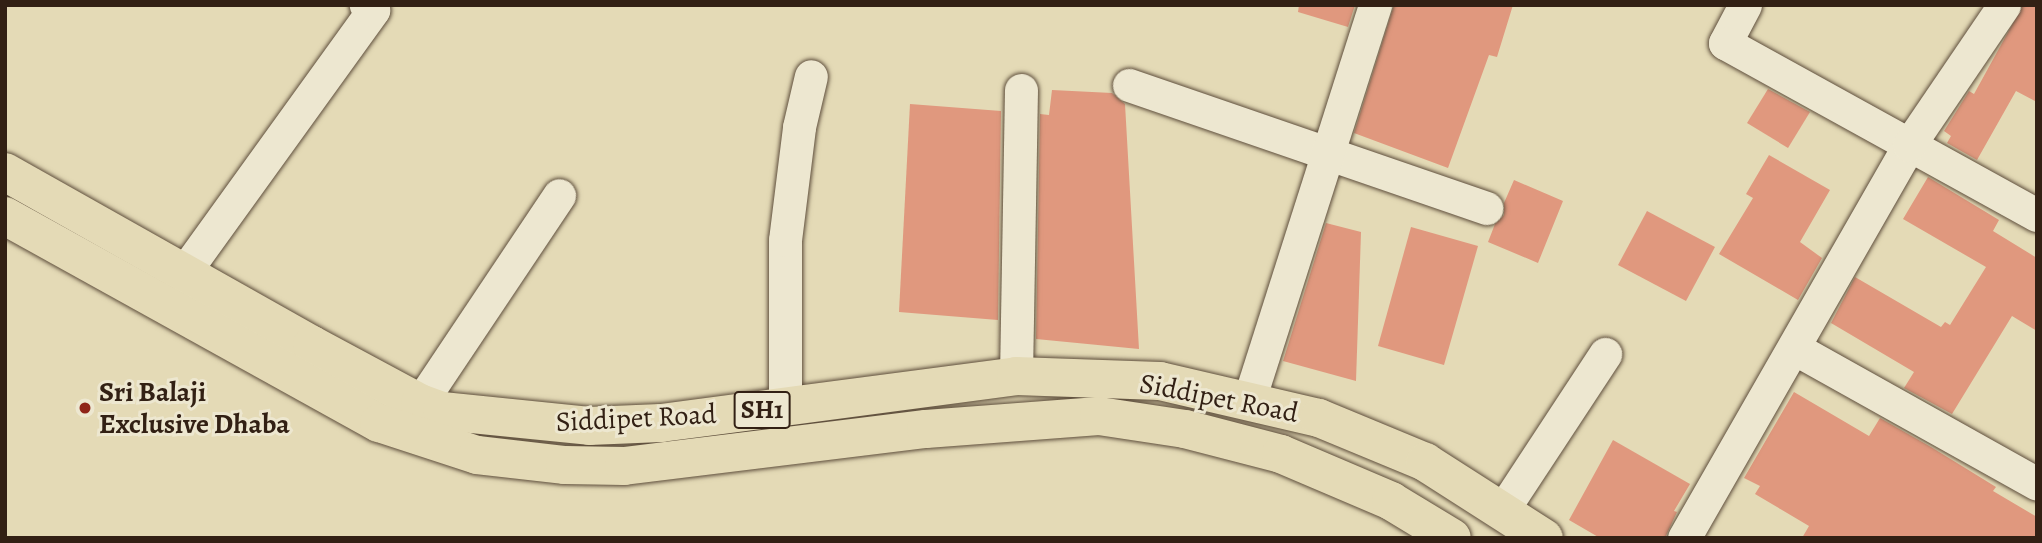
<!DOCTYPE html>
<html>
<head>
<meta charset="utf-8">
<style>
	body { margin:0 }
	#map { position:relative; width:2042px; height:543px; overflow:hidden; background:#e4dab6; font-family:Alegreya,serif }
	div>[style] { position:absolute }
	[style*='--x'] { left:calc(var(--x)*1px); top:calc(var(--y)*1px); width:calc(var(--w)*1px); rotate:calc(var(--a)*1deg) }
	.building>* { inset:0; background:#e0987e }
	.roads { filter:drop-shadow(0 0 2px #5e4e3c) drop-shadow(0 0 2px #5e4e3c) }
	.street>* { height:33px; margin:-16.5px; padding:0 16.5px; transform-origin:16.5px; border-radius:16.5px; background:#ede7d0 }
	.primary>* { height:38px; margin:-19px; padding:0 19px; transform-origin:19px; border-radius:19px; background:#e4dab6 }
	.dots>* { width:19px; height:19px; translate:-50% -50%; box-sizing:border-box; border:4px solid #ede7d0; border-radius:50% }
	span { translate:-50% -50%; white-space:nowrap; text-align:center; line-height:1.15; -webkit-text-stroke:6px #ede7d0; paint-order:stroke }
	.shield-label span { padding:2px 5px; background:#ede7d0; border:2px solid; border-radius:5px; -webkit-text-stroke-width:0 }
	.shield-label { font-size:26px; color:#322014; font-weight:700 }
	.poi-label { font-size:28px; color:#322014; font-weight:700 }
	.left { translate:0 -50%; text-align:left }
	.street-label { font-size:28px; color:#322014 }
	.frame { position:absolute; inset:0; border:7px solid #322014; pointer-events:none }
</style>
</head>
<body>
<div id="map">
	<div class="building">
		<i style="clip-path:polygon(1299px 5px,1355px 5px,1348px 27px,1298px 12px)"></i>
		<i style="clip-path:polygon(1394px 5px,1513px 5px,1497px 57px,1489px 55px,1448px 168px,1354px 133px)"></i>
		<i style="clip-path:polygon(2023px 5px,2037px 5px,2037px 102px,2016px 91px,1977px 160px,1947px 143px,1951px 136px,1944px 131px,1969px 91px,1974px 94px)"></i>
		<i style="clip-path:polygon(1768px 89px,1810px 112px,1788px 148px,1747px 123px)"></i>
		<i style="clip-path:polygon(1052px 90px,1112px 93px,1125px 104px,1139px 349px,1036px 339px,1040px 114px,1049px 115px)"></i>
		<i style="clip-path:polygon(910px 104px,1001px 111px,998px 320px,899px 312px)"></i>
		<i style="clip-path:polygon(1769px 155px,1830px 190px,1800px 242px,1822px 258px,1798px 300px,1719px 254px,1753px 198px,1746px 194px)"></i>
		<i style="clip-path:polygon(1928px 177px,1999px 220px,1993px 231px,2037px 258px,2037px 331px,2012px 316px,1952px 414px,1904px 388px,1914px 372px,1831px 323px,1855px 277px,1941px 327px,1945px 322px,1950px 325px,1986px 267px,1903px 219px)"></i>
		<i style="clip-path:polygon(1514px 180px,1563px 201px,1538px 263px,1488px 242px,1495px 224px,1504px 215px,1504px 203px)"></i>
		<i style="clip-path:polygon(1647px 211px,1715px 247px,1686px 301px,1618px 265px)"></i>
		<i style="clip-path:polygon(1326px 223px,1361px 232px,1356px 381px,1283px 361px)"></i>
		<i style="clip-path:polygon(1411px 227px,1478px 246px,1444px 365px,1378px 346px)"></i>
		<i style="clip-path:polygon(1794px 392px,1869px 436px,1880px 418px,1931px 447px,1996px 487px,1993px 491px,2037px 517px,2037px 538px,1802px 538px,1809px 526px,1755px 494px,1760px 486px,1744px 478px)"></i>
		<i style="clip-path:polygon(1613px 440px,1690px 484px,1674px 511px,1677px 512px,1665px 538px,1600px 538px,1569px 520px)"></i>
	</div>
	<div class="roads">
		<div class="street">
			<i style="--x:1745;--y:5;--w:43;--a:117.8"></i>
			<i style="--x:1725;--y:43;--w:356;--a:28.9"></i>
			<i style="--x:1129;--y:85;--w:378;--a:19"></i>
			<i style="--x:185;--y:271;--w:322;--a:-54.2"></i>
			<i style="--x:373;--y:10;--w:9;--a:-144"></i>
			<i style="--x:1794;--y:348;--w:278;--a:29.2"></i>
			<i style="--x:1016;--y:376;--w:286;--a:-89"></i>
			<i style="--x:1249;--y:400;--w:415;--a:-72.3"></i>
			<i style="--x:420;--y:403;--w:250;--a:-56.2"></i>
			<i style="--x:785;--y:407;--w:167;--a:-90"></i>
			<i style="--x:785;--y:240;--w:114;--a:-82.9"></i>
			<i style="--x:799;--y:127;--w:52;--a:-76.8"></i>
			<i style="--x:1502;--y:511;--w:188;--a:-56.7"></i>
			<i style="--x:1684;--y:538;--w:453;--a:-60.2"></i>
			<i style="--x:1909;--y:145;--w:169;--a:-55.8"></i>
		</div>
		<div class="primary">
			<i style="--x:5;--y:172;--w:352;--a:29.4"></i>
			<i style="--x:312;--y:345;--w:123;--a:28.2"></i>
			<i style="--x:420;--y:403;--w:23;--a:20"></i>
			<i style="--x:442;--y:411;--w:148;--a:5.8"></i>
			<i style="--x:589;--y:426;--w:72;--a:-2.4"></i>
			<i style="--x:661;--y:423;--w:358;--a:-7.5"></i>
			<i style="--x:1016;--y:376;--w:144;--a:2"></i>
			<i style="--x:1160;--y:381;--w:163;--a:13.1"></i>
			<i style="--x:1319;--y:418;--w:115;--a:22.5"></i>
			<i style="--x:1425;--y:462;--w:141;--a:32.6"></i>
			<i style="--x:5;--y:216;--w:427;--a:29"></i>
			<i style="--x:379;--y:423;--w:103;--a:18.1"></i>
			<i style="--x:477;--y:455;--w:89;--a:6.5"></i>
			<i style="--x:565;--y:465;--w:59;--a:1"></i>
			<i style="--x:624;--y:466;--w:304;--a:-7"></i>
			<i style="--x:926;--y:429;--w:173;--a:-4.3"></i>
			<i style="--x:1099;--y:416;--w:87;--a:8.6"></i>
			<i style="--x:1185;--y:429;--w:99;--a:14.6"></i>
			<i style="--x:1281;--y:454;--w:120;--a:23.1"></i>
			<i style="--x:1391;--y:501;--w:71;--a:31.2"></i>
		</div>
	</div>
	<div class="dots">
		<i style="left:85px;top:408px;background:#8f2418"></i>
	</div>
	<div class="shield-label">
		<span style="left:762px;top:410px">SH1</span>
	</div>
	<div class="poi-label">
		<span class="left" style="left:99px;top:408px">Sri Balaji<br>Exclusive Dhaba</span>
	</div>
	<div class="street-label">
		<span style="left:1219px;top:398px;rotate:11deg">Siddipet Road</span>
		<span style="left:636px;top:418px;rotate:-3deg">Siddipet Road</span>
	</div>
	<div class="frame"></div>
</div>
</body>
</html>
